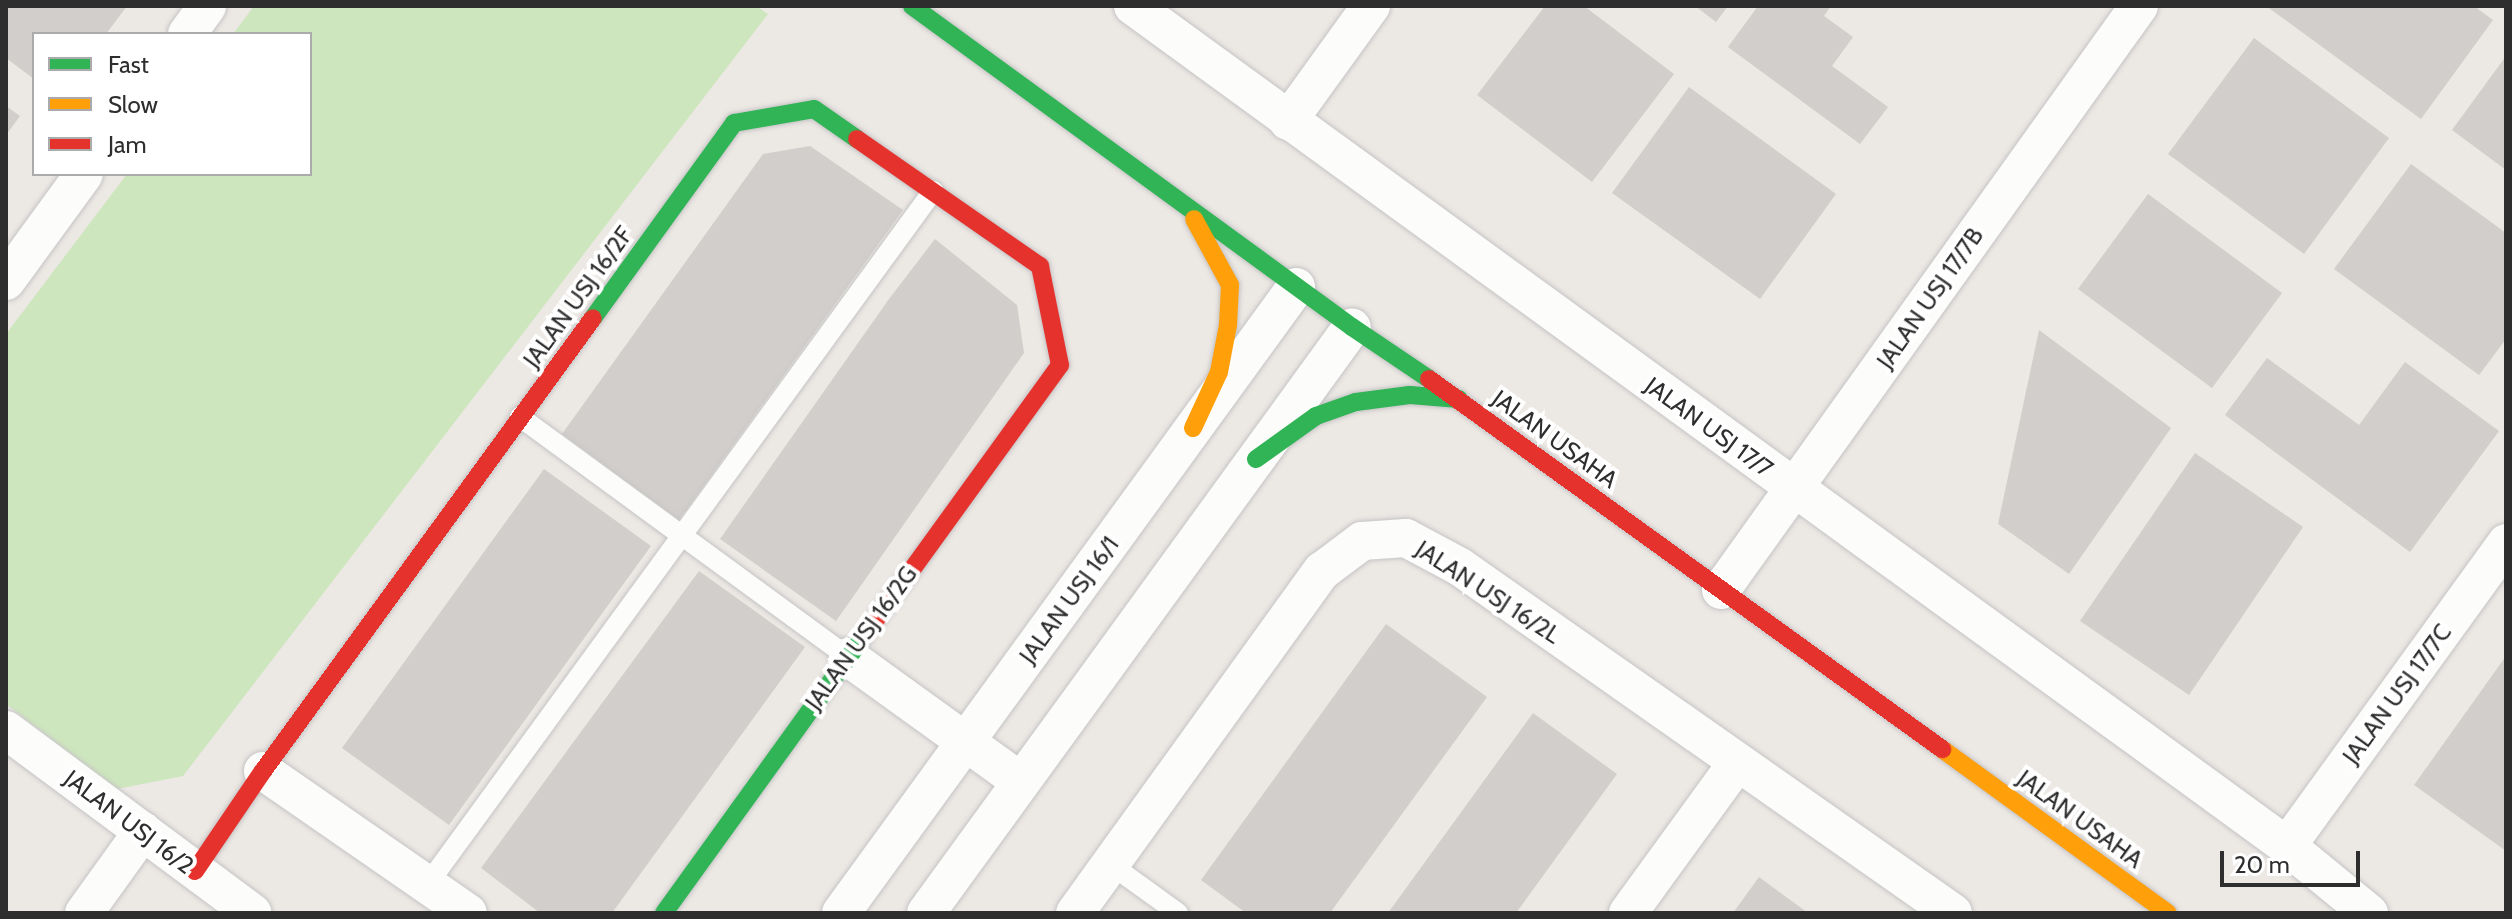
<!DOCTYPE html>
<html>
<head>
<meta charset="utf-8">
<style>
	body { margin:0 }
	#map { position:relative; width:2512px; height:919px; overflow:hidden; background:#ece8e4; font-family:Cabin,sans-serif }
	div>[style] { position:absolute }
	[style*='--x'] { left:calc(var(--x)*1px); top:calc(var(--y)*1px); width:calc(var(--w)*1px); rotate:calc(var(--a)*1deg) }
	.green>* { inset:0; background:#cee6be }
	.building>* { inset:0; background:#d1cecb }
	.roads { filter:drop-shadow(0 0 2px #c5c4c5) drop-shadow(0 0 2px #c5c4c5) }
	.lane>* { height:20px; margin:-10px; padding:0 10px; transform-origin:10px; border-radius:10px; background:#fcfcfb }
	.street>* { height:38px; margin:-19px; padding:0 19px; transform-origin:19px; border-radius:19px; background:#fcfcfb }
	.fast>* { height:18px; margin:-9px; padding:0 9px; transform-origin:9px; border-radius:9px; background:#30b455 }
	.slow>* { height:18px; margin:-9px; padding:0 9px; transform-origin:9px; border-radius:9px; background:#ff9f0a }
	.jam>* { height:18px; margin:-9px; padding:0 9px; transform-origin:9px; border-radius:9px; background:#e5322d }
	span { translate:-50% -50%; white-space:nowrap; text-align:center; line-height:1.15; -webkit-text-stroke:8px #fff; paint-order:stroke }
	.street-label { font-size:24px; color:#2e2e2e }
	.frame { position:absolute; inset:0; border:8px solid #2e2e2e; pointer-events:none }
	.legend { position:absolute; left:32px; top:32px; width:280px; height:144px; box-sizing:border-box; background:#fff; border:2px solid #ababab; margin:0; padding:10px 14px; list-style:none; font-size:24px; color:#2e2e2e }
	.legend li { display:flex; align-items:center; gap:16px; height:40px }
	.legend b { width:40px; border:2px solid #ababab }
	.scale { position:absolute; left:2220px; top:851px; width:140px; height:36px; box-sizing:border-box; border:4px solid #2e2e2e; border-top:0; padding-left:10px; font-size:24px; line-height:28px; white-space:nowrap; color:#2e2e2e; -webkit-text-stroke:6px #fff; paint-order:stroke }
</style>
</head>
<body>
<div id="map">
	<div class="green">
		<i style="clip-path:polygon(254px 6px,756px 6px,768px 14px,183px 776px,117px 789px,6px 704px,6px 334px,127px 174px,310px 174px,310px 34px,233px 34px)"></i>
	</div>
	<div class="building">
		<i style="clip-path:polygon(6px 6px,127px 6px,106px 34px,34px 34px,34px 79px,6px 58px)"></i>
		<i style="clip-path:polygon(1545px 6px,1584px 6px,1674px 74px,1592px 182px,1477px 95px)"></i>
		<i style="clip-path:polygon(1695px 6px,1728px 6px,1716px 22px)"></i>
		<i style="clip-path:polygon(1758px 6px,1831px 6px,1824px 16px,1853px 37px,1832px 66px,1888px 107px,1860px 144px,1728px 47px)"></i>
		<i style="clip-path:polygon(2266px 6px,2474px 6px,2493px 20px,2421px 119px)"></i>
		<i style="clip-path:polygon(2254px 38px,2389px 138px,2304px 254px,2168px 154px)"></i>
		<i style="clip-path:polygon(2506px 56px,2506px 170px,2452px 130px)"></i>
		<i style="clip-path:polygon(1689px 87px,1836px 194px,1760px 299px,1612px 193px)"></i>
		<i style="clip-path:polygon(6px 106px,20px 116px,6px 135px)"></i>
		<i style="clip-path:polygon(810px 146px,903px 210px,679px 520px,562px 434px,763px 154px)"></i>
		<i style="clip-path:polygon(2411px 164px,2506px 233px,2506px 339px,2479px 375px,2334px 269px)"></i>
		<i style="clip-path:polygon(2148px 194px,2282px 293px,2212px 388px,2078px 289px)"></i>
		<i style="clip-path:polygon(935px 239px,1017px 305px,1024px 353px,836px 621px,720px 539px,889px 299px)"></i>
		<i style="clip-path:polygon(2039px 330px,2171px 428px,2069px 574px,1998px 524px)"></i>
		<i style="clip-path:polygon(2267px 358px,2359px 425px,2405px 362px,2499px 431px,2410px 552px,2225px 415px)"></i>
		<i style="clip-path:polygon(2195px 453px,2303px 527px,2189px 695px,2080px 621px)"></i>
		<i style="clip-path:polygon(544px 469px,651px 546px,449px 825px,342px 748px)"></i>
		<i style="clip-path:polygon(699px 571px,805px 647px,612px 913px,540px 913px,481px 868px)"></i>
		<i style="clip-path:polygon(1386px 624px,1487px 697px,1330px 913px,1246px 913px,1201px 880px)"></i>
		<i style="clip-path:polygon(2506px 656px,2506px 851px,2414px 785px)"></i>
		<i style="clip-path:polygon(1533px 713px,1617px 774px,1561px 851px,1516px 913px,1388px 913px)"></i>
		<i style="clip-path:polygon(1759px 877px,1808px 913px,1733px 913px)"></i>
	</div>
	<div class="roads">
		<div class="lane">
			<i style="--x:520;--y:417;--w:406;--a:36.2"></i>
			<i style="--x:1110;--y:864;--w:84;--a:35.8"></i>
			<i style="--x:427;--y:885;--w:859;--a:-53.9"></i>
		</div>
		<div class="street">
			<i style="--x:1133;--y:6;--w:1427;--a:36.05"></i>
			<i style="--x:2287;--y:846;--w:106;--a:39.3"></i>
			<i style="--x:187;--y:34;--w:34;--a:-54"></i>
			<i style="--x:1288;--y:121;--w:142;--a:-54.2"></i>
			<i style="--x:6;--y:281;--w:132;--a:-53.9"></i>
			<i style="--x:1721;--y:590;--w:718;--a:-54.41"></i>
			<i style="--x:848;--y:657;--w:213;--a:35.8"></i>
			<i style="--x:6;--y:730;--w:307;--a:36.6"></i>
			<i style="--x:263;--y:771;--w:249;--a:34.7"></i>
			<i style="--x:2287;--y:846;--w:374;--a:-54.1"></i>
			<i style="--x:84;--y:913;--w:101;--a:-54.3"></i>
			<i style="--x:841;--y:913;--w:774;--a:-53.99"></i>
			<i style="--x:926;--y:913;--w:724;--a:-53.98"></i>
			<i style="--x:1075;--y:913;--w:422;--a:-54.2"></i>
			<i style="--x:1322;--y:571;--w:50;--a:-36.9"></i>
			<i style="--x:1362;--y:541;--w:44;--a:-3.9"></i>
			<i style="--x:1406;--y:538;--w:61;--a:28.2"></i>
			<i style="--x:1460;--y:567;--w:602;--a:35.06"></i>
			<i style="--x:1628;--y:913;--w:185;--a:-54"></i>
		</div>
		<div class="fast">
			<i style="--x:912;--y:6;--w:545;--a:36.11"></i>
			<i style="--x:1352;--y:327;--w:93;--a:34"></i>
			<i style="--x:593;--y:318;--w:241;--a:-54.1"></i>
			<i style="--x:734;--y:123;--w:81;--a:-9.9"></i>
			<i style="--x:814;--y:109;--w:52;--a:34.9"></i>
			<i style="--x:1256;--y:459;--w:74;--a:-35.6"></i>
			<i style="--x:1316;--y:416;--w:42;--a:-19.3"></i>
			<i style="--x:1356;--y:402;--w:54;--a:-7.4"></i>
			<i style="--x:1410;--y:395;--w:49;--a:4.7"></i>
			<i style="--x:664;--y:913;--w:345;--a:-54.2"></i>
		</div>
		<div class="slow">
			<i style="--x:1193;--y:428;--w:62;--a:-65.1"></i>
			<i style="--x:1219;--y:372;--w:48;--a:-79.2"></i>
			<i style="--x:1228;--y:325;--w:40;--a:-87.1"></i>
			<i style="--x:1230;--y:285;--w:75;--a:-118.6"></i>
			<i style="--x:1942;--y:749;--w:279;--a:36"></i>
		</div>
		<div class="jam">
			<i style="--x:857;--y:139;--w:223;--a:34.8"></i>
			<i style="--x:1040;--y:266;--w:101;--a:78.6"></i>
			<i style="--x:1060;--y:365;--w:331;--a:125.9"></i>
			<i style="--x:1429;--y:379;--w:633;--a:35.8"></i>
			<i style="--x:195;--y:871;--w:121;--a:-55.8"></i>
			<i style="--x:263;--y:771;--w:560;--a:-53.93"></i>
		</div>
	</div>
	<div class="street-label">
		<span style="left:578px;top:297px;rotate:-54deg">JALAN USJ 16/2F</span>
		<span style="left:1930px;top:298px;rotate:-55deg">JALAN USJ 17/7B</span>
		<span style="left:1709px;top:427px;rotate:36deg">JALAN USJ 17/7</span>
		<span style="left:1555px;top:439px;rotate:36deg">JALAN USAHA</span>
		<span style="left:1488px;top:592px;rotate:33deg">JALAN USJ 16/2L</span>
		<span style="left:1069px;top:600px;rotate:-54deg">JALAN USJ 16/1</span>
		<span style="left:861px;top:638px;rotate:-54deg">JALAN USJ 16/2G</span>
		<span style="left:2397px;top:694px;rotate:-54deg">JALAN USJ 17/7C</span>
		<span style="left:2080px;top:819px;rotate:36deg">JALAN USAHA</span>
		<span style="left:129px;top:822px;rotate:37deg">JALAN USJ 16/2</span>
	</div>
	<div class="frame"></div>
	<ul class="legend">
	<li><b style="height:10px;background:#30b455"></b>Fast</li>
	<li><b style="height:10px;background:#ff9f0a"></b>Slow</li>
	<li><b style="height:10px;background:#e5322d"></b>Jam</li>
	</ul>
	<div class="scale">20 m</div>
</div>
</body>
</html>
